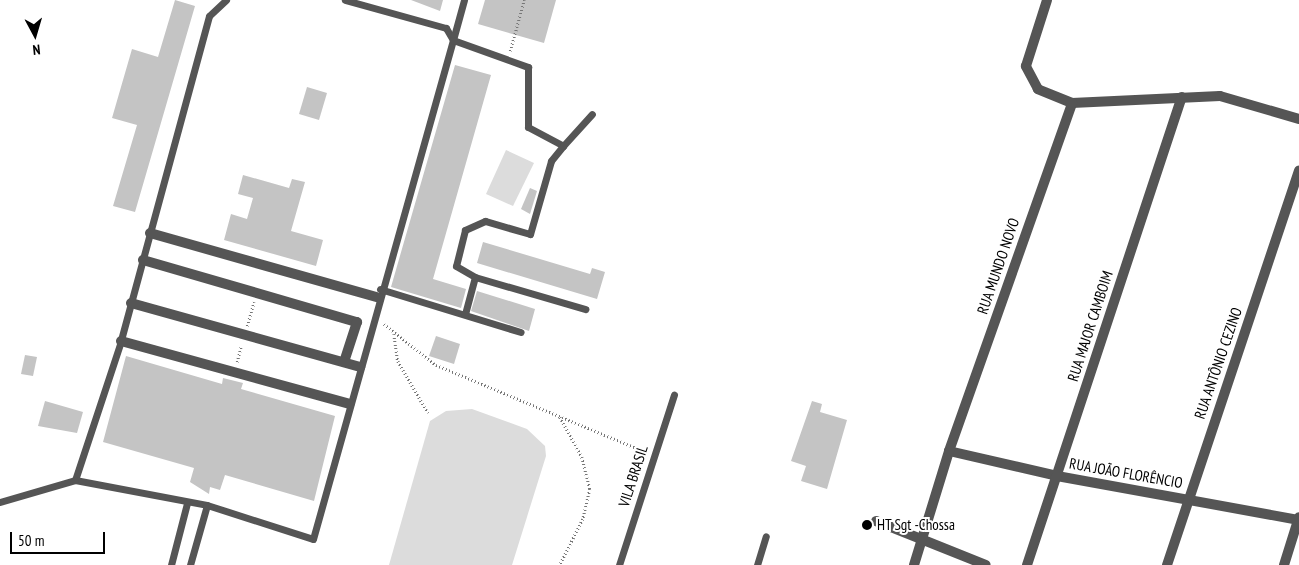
<!DOCTYPE html>
<html>
<head>
<meta charset="utf-8">
<style>
	body { margin:0 }
	#map { position:relative; width:1299px; height:565px; overflow:hidden; background:#fff; font-family:"PT Sans Narrow",sans-serif }
	div>[style] { position:absolute }
	[style*='--x'] { left:calc(var(--x)*1px); top:calc(var(--y)*1px); width:calc(var(--w)*1px); rotate:calc(var(--a)*1deg) }
	.green>* { inset:0; background:#dcdcdc }
	.building>* { inset:0; background:#c4c4c4 }
	.path>* { height:2.5px; margin-top:-1.25px; transform-origin:0; background:repeating-linear-gradient(90deg,#777 0 1px,transparent 0 3.5px) }
	.service>* { height:7px; margin:-3.5px; padding:0 3.5px; transform-origin:3.5px; border-radius:3.5px; background:#555 }
	.minor>* { height:10px; margin:-5px; padding:0 5px; transform-origin:5px; border-radius:5px; background:#555 }
	.dots>* { width:14px; height:14px; translate:-50% -50%; box-sizing:border-box; border:2px solid #fff; border-radius:50% }
	span { translate:-50% -50%; white-space:nowrap; text-align:center; line-height:1.15; -webkit-text-stroke:4px #fff; paint-order:stroke }
	.street-label { font-size:15px; color:#000 }
	.poi-label { font-size:15px; color:#000 }
	.left { translate:0 -50%; text-align:left }
	.north { position:absolute; left:10px; top:10px; width:50px; height:50px; -webkit-text-stroke:4px #fff; paint-order:stroke; rotate:174deg; font-size:14px; font-weight:700; line-height:20px; text-align:center; color:#000 }
	.north::after { content:''; display:block; margin:auto; width:18px; height:22px; background:#000; clip-path:polygon(50% 0,100% 100%,50% 72%,0 100%) }
	.scale { position:absolute; left:10px; top:532px; width:95px; height:22px; box-sizing:border-box; border:2px solid #000; border-top:0; padding-left:6px; font-size:15px; line-height:18px; white-space:nowrap; color:#000; -webkit-text-stroke:4px #fff; paint-order:stroke }
</style>
</head>
<body>
<div id="map">
	<div class="green">
		<i style="clip-path:polygon(506px 150px,534px 163px,513px 206px,486px 194px)"></i>
		<i style="clip-path:polygon(472px 409px,527px 429px,545px 446px,546px 456px,512px 565px,389px 565px,430px 421px,446px 411px)"></i>
	</div>
	<div class="building">
		<i style="clip-path:polygon(175px 0,195px 6px,135px 212px,113px 206px,137px 125px,112px 118px,132px 49px,158px 57px)"></i>
		<i style="clip-path:polygon(411px 0,443px 0,440px 11px)"></i>
		<i style="clip-path:polygon(485px 0,556px 0,544px 43px,478px 24px)"></i>
		<i style="clip-path:polygon(455px 65px,491px 75px,433px 279px,466px 289px,461px 308px,391px 287px)"></i>
		<i style="clip-path:polygon(307px 87px,327px 93px,319px 120px,299px 114px)"></i>
		<i style="clip-path:polygon(243px 175px,289px 188px,292px 179px,305px 182px,291px 231px,323px 240px,316px 266px,224px 240px,231px 214px,247px 219px,253px 198px,238px 194px)"></i>
		<i style="clip-path:polygon(530px 188px,537px 191px,530px 214px,521px 209px)"></i>
		<i style="clip-path:polygon(483px 242px,590px 274px,592px 268px,605px 272px,597px 299px,477px 263px)"></i>
		<i style="clip-path:polygon(477px 291px,535px 309px,529px 331px,471px 311px)"></i>
		<i style="clip-path:polygon(436px 336px,460px 344px,454px 364px,429px 356px)"></i>
		<i style="clip-path:polygon(25px 355px,37px 357px,33px 376px,21px 374px)"></i>
		<i style="clip-path:polygon(126px 356px,222px 384px,223px 378px,243px 383px,241px 389px,335px 416px,314px 501px,225px 475px,220px 490px,210px 487px,209px 494px,190px 482px,194px 468px,103px 442px)"></i>
		<i style="clip-path:polygon(45px 401px,83px 412px,77px 433px,38px 426px)"></i>
		<i style="clip-path:polygon(812px 401px,822px 404px,820px 412px,847px 420px,827px 489px,801px 481px,806px 466px,791px 461px)"></i>
	</div>
	<div class="path">
		<i style="--x:510;--y:51;--w:53;--a:-74.6"></i>
		<i style="--x:384;--y:324;--w:66;--a:38.3"></i>
		<i style="--x:436;--y:365;--w:227;--a:22.5"></i>
		<i style="--x:247;--y:326;--w:25;--a:-74"></i>
		<i style="--x:394;--y:334;--w:27;--a:82"></i>
		<i style="--x:398;--y:361;--w:60;--a:60"></i>
		<i style="--x:237;--y:362;--w:16;--a:-76"></i>
		<i style="--x:560;--y:417;--w:46;--a:61.2"></i>
		<i style="--x:582;--y:457;--w:33;--a:76"></i>
		<i style="--x:590;--y:489;--w:31;--a:103"></i>
		<i style="--x:583;--y:519;--w:51;--a:116.6"></i>
	</div>
	<div class="service">
		<i style="--x:226;--y:0;--w:23;--a:137"></i>
		<i style="--x:209;--y:16;--w:337;--a:105.2"></i>
		<i style="--x:121;--y:341;--w:146;--a:108.3"></i>
		<i style="--x:75;--y:480;--w:134;--a:10.7"></i>
		<i style="--x:207;--y:505;--w:111;--a:17.8"></i>
		<i style="--x:313;--y:539;--w:518;--a:-74.33"></i>
		<i style="--x:453;--y:40;--w:14;--a:-120"></i>
		<i style="--x:446;--y:28;--w:105;--a:-164.5"></i>
		<i style="--x:464;--y:0;--w:41;--a:105.4"></i>
		<i style="--x:453;--y:40;--w:80;--a:19.8"></i>
		<i style="--x:528;--y:67;--w:60;--a:90"></i>
		<i style="--x:528;--y:127;--w:40;--a:28"></i>
		<i style="--x:563;--y:146;--w:19;--a:129"></i>
		<i style="--x:551;--y:161;--w:76;--a:106"></i>
		<i style="--x:530;--y:234;--w:47;--a:-163.9"></i>
		<i style="--x:485;--y:221;--w:22;--a:156"></i>
		<i style="--x:465;--y:230;--w:37;--a:104"></i>
		<i style="--x:456;--y:266;--w:22;--a:30"></i>
		<i style="--x:475;--y:277;--w:115;--a:16.2"></i>
		<i style="--x:563;--y:146;--w:43;--a:-47.8"></i>
		<i style="--x:380;--y:289;--w:147;--a:17"></i>
		<i style="--x:465;--y:314;--w:38;--a:-75"></i>
		<i style="--x:0;--y:502;--w:78;--a:-16.3"></i>
		<i style="--x:171;--y:565;--w:64;--a:-75.5"></i>
		<i style="--x:190;--y:565;--w:62;--a:-74.2"></i>
		<i style="--x:619;--y:565;--w:179;--a:-72.1"></i>
		<i style="--x:757;--y:565;--w:30;--a:-73"></i>
	</div>
	<div class="minor">
		<i style="--x:1072;--y:103;--w:148;--a:-2.7"></i>
		<i style="--x:1220;--y:96;--w:82;--a:16.2"></i>
		<i style="--x:150;--y:233;--w:238;--a:15.8"></i>
		<i style="--x:143;--y:260;--w:223;--a:16.2"></i>
		<i style="--x:357;--y:322;--w:42;--a:108"></i>
		<i style="--x:131;--y:303;--w:238;--a:15.6"></i>
		<i style="--x:121;--y:341;--w:237;--a:15.4"></i>
		<i style="--x:949;--y:451;--w:111;--a:13"></i>
		<i style="--x:1057;--y:476;--w:246;--a:10.3"></i>
		<i style="--x:876;--y:521;--w:118;--a:21.8"></i>
		<i style="--x:914;--y:565;--w:119;--a:-72.9"></i>
		<i style="--x:949;--y:451;--w:369;--a:-70.5"></i>
		<i style="--x:1072;--y:103;--w:37;--a:-158"></i>
		<i style="--x:1038;--y:89;--w:26;--a:-118"></i>
		<i style="--x:1026;--y:66;--w:69;--a:-72.3"></i>
		<i style="--x:1027;--y:565;--w:493;--a:-71.7"></i>
		<i style="--x:1167;--y:565;--w:416;--a:-71.5"></i>
		<i style="--x:1284;--y:565;--w:50;--a:-72.6"></i>
	</div>
	<div class="dots">
		<i style="left:867px;top:525px;background:#000"></i>
	</div>
	<div class="street-label">
		<span style="left:998px;top:266px;rotate:-71deg">RUA MUNDO NOVO</span>
		<span style="left:1090px;top:326px;rotate:-72deg">RUA MAJOR CAMBOIM</span>
		<span style="left:1218px;top:363px;rotate:-71deg">RUA ANTÔNIO CEZINO</span>
		<span style="left:1126px;top:473px;rotate:10deg">RUA JOÃO FLORÊNCIO</span>
		<span style="left:633px;top:476px;rotate:-72deg">VILA BRASIL</span>
	</div>
	<div class="poi-label">
		<span class="left" style="left:877px;top:525px">HT Sgt -Chossa</span>
	</div>
	<div class="north">N</div>
	<div class="scale">50 m</div>
</div>
</body>
</html>
